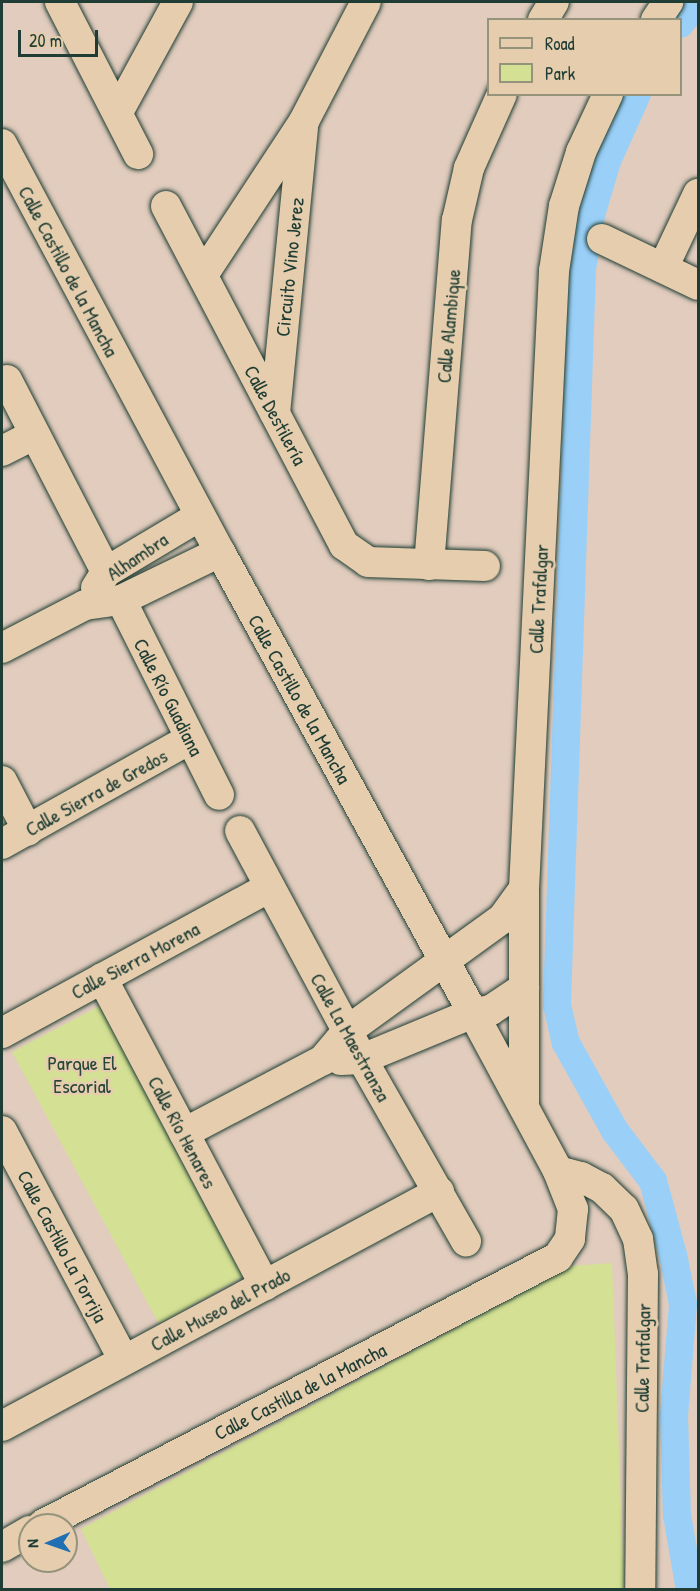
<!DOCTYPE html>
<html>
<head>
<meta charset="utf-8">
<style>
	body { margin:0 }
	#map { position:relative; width:700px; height:1591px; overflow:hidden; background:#e1ccbd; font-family:"Patrick Hand",sans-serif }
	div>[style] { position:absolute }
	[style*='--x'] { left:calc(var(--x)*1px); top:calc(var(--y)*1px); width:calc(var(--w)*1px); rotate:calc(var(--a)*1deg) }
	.green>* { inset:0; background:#d4e194 }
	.canal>* { height:28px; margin:-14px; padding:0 14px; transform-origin:14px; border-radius:14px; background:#9ad0f8 }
	.roads { filter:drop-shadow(0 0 2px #1f3d34) drop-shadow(0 0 2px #1f3d34) }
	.minor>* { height:30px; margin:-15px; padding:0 15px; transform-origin:15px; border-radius:15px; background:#e5cdad }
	span { translate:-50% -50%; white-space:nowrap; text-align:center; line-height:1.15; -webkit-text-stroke:5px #e5cdad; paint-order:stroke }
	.street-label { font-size:20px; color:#1f3d34 }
	.park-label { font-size:20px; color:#284539 }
	.frame { position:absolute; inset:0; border:3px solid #1f3d34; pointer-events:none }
	.legend { position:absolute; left:487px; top:18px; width:195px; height:78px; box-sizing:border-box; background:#e5cdad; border:2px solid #96937d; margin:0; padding:8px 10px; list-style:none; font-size:18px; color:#1f3d34 }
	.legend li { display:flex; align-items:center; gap:12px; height:30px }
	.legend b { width:30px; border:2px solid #96937d }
	.north { position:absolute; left:18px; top:1513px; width:60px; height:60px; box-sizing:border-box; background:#e5cdad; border:2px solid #96937d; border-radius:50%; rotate:268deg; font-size:16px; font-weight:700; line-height:24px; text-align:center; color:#1f3d34 }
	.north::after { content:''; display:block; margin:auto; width:21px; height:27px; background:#1f6fb2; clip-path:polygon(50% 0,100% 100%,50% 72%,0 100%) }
	.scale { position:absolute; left:18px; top:30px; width:80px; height:27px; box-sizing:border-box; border:3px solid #1f3d34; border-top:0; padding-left:8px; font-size:18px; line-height:21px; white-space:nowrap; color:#1f3d34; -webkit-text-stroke:4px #e5cdad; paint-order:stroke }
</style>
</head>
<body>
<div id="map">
	<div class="green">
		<i style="clip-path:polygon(103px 1004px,246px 1275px,159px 1324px,12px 1052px)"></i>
		<i style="clip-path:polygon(612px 1263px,624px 1589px,110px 1589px,81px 1529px,571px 1266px)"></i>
	</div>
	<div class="canal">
		<i style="--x:680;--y:24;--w:28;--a:-51"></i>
		<i style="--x:637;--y:94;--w:73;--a:114.1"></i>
		<i style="--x:607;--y:161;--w:56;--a:106.5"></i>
		<i style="--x:591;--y:215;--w:55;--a:99.5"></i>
		<i style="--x:582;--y:269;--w:736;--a:91.95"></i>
		<i style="--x:557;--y:1005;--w:39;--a:77"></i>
		<i style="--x:566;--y:1043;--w:101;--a:60.9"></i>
		<i style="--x:615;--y:1131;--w:63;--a:52.8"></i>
		<i style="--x:653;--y:1181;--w:77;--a:74.9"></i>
		<i style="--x:673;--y:1255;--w:50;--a:78.5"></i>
		<i style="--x:683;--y:1304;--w:111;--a:94.6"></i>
		<i style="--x:674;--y:1415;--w:100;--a:88.3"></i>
		<i style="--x:677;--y:1515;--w:76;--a:80.2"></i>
	</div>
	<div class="roads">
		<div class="minor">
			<i style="--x:60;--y:2;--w:171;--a:62.8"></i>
			<i style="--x:543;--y:20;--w:21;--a:-59"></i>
			<i style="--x:656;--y:20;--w:22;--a:-56"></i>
			<i style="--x:118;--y:112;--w:125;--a:-61.4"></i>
			<i style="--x:2;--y:144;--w:463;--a:61.9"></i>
			<i style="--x:220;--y:552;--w:526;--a:61.24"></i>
			<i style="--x:473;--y:1013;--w:179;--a:61.7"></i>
			<i style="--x:558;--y:1171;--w:41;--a:68.5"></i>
			<i style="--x:573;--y:1209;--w:30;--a:96"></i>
			<i style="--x:570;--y:1239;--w:22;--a:124"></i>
			<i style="--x:558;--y:1257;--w:581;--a:152.55"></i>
			<i style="--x:166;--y:206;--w:383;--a:62.3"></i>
			<i style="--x:344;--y:545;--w:29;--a:35"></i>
			<i style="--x:368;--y:562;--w:117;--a:2"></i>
			<i style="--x:602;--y:239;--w:106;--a:25.6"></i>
			<i style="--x:663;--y:268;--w:82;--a:-64.7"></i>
			<i style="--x:203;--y:275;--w:184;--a:-56.7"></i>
			<i style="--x:304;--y:121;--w:134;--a:-62.5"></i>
			<i style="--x:7;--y:380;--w:216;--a:62.7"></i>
			<i style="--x:275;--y:413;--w:287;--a:-84.4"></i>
			<i style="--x:2;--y:451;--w:35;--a:-27"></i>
			<i style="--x:429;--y:565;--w:346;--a:-85.4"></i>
			<i style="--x:457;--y:220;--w:53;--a:-77"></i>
			<i style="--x:469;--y:168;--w:81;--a:-66"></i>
			<i style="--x:96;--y:588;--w:19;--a:-58"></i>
			<i style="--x:106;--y:572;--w:109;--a:-30.8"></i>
			<i style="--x:121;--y:600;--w:218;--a:63.3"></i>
			<i style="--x:2;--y:648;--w:93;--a:-27.4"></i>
			<i style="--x:85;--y:605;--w:36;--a:-8"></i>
			<i style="--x:121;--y:600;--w:110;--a:-25.9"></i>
			<i style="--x:2;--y:781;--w:56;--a:62.5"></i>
			<i style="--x:240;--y:831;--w:259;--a:61.8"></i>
			<i style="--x:362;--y:1059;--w:210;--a:60.3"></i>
			<i style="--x:2;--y:844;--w:215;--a:-29.2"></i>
			<i style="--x:102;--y:978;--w:348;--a:62.1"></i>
			<i style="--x:2;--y:1033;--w:303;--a:-28.6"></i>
			<i style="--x:341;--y:1060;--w:21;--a:-3"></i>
			<i style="--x:362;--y:1059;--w:120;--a:-22.5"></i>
			<i style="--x:473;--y:1013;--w:18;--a:-9"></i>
			<i style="--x:491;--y:1010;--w:40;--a:-34"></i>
			<i style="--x:524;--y:1107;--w:218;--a:-90"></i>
			<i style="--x:524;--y:889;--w:619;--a:-87.22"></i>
			<i style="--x:554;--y:271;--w:66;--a:-81.3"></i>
			<i style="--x:564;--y:206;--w:57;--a:-72.5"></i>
			<i style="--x:581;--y:152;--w:64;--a:-65"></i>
			<i style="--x:2;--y:1131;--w:259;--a:62"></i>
			<i style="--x:184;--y:1133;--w:157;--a:-27.7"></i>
			<i style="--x:323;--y:1060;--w:38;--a:-50"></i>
			<i style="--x:347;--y:1031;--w:191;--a:-35.9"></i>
			<i style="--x:502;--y:919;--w:37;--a:-54"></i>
			<i style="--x:558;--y:1171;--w:24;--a:15"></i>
			<i style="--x:581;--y:1177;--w:24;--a:28"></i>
			<i style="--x:602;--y:1188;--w:30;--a:44"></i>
			<i style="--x:624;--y:1209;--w:33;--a:65"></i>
			<i style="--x:638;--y:1239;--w:35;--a:82"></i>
			<i style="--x:643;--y:1274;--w:316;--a:90.5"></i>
			<i style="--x:2;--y:1426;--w:496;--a:-28.2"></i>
			<i style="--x:2;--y:1547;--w:32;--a:-30"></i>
		</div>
	</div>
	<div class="street-label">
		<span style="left:289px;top:267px;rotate:-84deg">Circuito Vino Jerez</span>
		<span style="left:69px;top:271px;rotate:62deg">Calle Castillo de la Mancha</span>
		<span style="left:448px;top:326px;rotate:-85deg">Calle Alambique</span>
		<span style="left:276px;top:415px;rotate:62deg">Calle Destilería</span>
		<span style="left:137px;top:556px;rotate:-34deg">Alhambra</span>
		<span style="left:538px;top:599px;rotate:-87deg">Calle Trafalgar</span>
		<span style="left:169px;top:697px;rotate:63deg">Calle Río Guadiana</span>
		<span style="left:300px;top:699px;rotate:61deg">Calle Castillo de la Mancha</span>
		<span style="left:96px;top:792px;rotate:-29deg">Calle Sierra de Gredos</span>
		<span style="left:135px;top:960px;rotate:-28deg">Calle Sierra Morena</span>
		<span style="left:351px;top:1037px;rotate:61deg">Calle La Maestranza</span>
		<span style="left:183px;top:1132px;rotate:62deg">Calle Río Henares</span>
		<span style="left:63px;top:1246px;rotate:62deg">Calle Castillo La Torrija</span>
		<span style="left:220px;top:1309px;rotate:-28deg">Calle Museo del Prado</span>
		<span style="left:642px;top:1358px;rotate:-89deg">Calle Trafalgar</span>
		<span style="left:300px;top:1391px;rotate:-27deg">Calle Castilla de la Mancha</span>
	</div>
	<div class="park-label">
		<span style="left:82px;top:1074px">Parque El<br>Escorial</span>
	</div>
	<div class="frame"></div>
	<ul class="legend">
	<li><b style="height:8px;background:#e5cdad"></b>Road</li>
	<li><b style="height:16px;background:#d4e194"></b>Park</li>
	</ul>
	<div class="north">N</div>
	<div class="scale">20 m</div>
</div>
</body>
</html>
